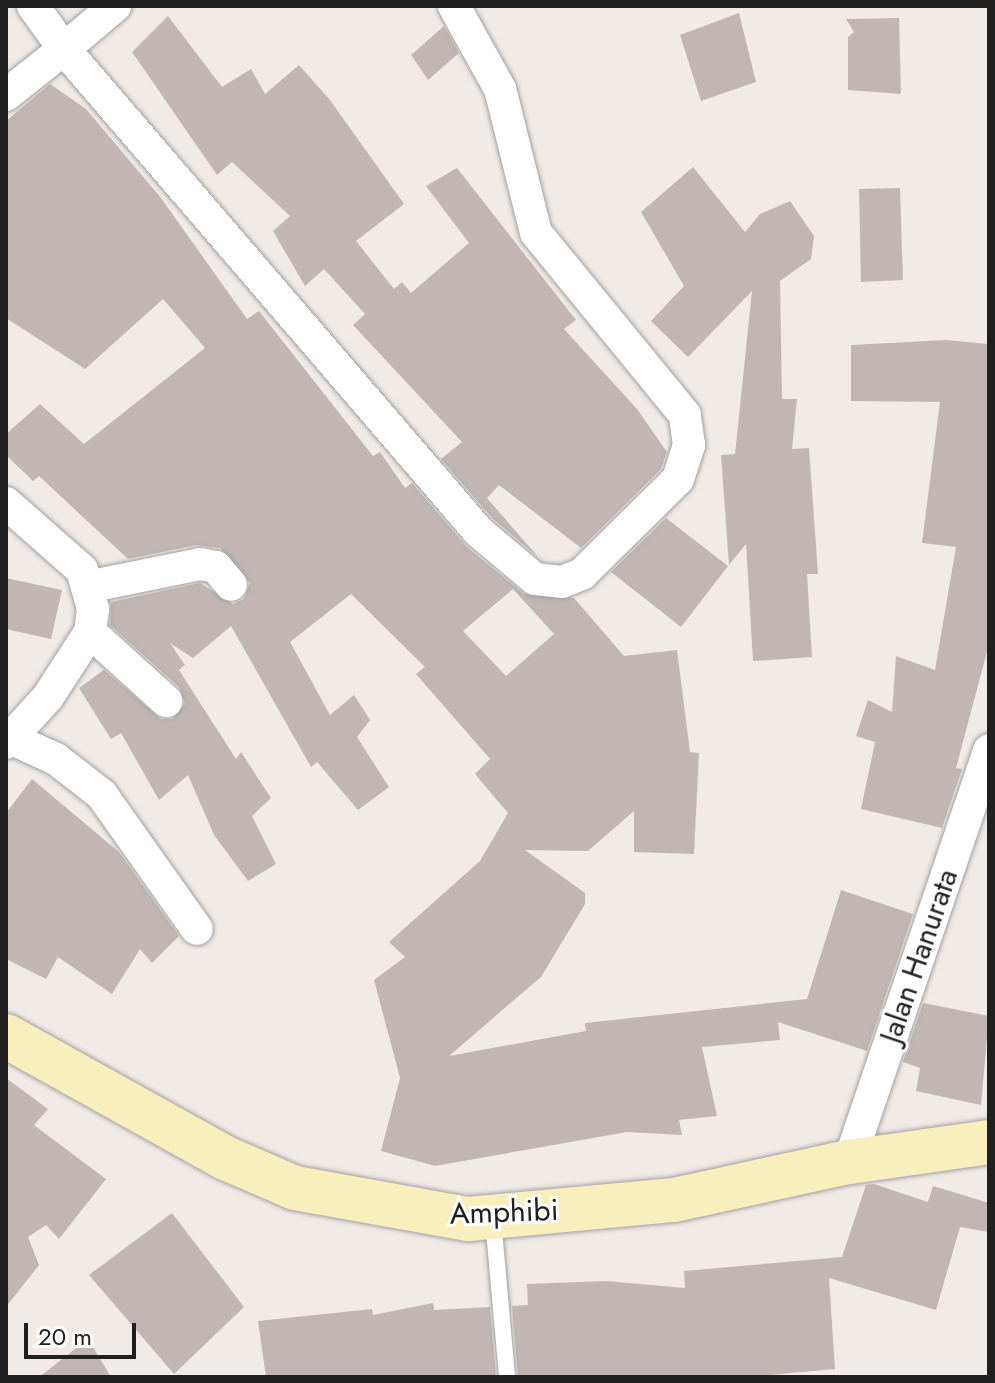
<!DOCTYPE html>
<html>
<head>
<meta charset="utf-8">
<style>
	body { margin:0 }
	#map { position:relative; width:995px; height:1383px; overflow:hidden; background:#f1ebe7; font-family:Jost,sans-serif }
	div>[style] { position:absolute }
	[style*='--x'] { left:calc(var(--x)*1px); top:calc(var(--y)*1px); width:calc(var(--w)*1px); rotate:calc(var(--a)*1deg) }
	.building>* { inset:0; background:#c1b6b3 }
	.roads { filter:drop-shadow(0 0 2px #a1a1a1) drop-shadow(0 0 2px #a1a1a1) }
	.service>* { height:16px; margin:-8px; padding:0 8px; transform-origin:8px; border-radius:8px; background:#fff }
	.minor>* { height:32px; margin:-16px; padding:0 16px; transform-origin:16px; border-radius:16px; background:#fff }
	.secondary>* { height:44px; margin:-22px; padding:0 22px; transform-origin:22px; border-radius:22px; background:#f9efbc }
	span { translate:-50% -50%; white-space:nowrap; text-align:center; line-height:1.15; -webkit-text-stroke:6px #fff; paint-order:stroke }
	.street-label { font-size:30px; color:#202020 }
	.frame { position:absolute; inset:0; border:8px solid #202020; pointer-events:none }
	.scale { position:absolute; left:24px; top:1323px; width:112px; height:36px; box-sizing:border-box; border:4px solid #202020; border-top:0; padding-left:10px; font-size:24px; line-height:28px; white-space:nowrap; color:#202020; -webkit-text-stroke:6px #fff; paint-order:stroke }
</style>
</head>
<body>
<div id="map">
	<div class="building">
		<i style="clip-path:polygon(739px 13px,756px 82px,701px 101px,680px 35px)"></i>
		<i style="clip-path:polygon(168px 16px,222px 87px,251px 69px,265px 94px,299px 65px,330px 100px,404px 204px,356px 241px,394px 289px,402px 282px,411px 293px,469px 243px,426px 186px,457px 168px,576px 320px,564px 329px,637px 409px,667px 452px,661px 469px,581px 548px,499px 485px,487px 498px,538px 557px,492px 518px,441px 459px,462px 442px,353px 325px,365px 314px,324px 269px,305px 286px,273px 231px,290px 216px,232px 162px,217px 175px,132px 52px)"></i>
		<i style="clip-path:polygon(899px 18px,901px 94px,848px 90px,848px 37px,854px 32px,846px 19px)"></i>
		<i style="clip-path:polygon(444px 26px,459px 53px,428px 80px,411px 55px)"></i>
		<i style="clip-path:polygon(evenodd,50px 84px,86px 109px,161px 198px,247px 319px,259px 311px,373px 456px,380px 452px,405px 488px,412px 483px,467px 547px,524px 594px,574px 598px,624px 656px,677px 650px,690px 752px,699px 753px,694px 854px,634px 852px,634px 811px,588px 851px,525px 850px,585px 893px,585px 904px,541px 977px,449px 1056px,586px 1031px,585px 1023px,807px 999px,841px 890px,913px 914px,867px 1051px,778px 1022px,780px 1040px,702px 1047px,717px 1116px,679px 1120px,682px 1135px,627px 1132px,435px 1166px,381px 1151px,400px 1078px,374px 980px,405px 957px,389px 942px,480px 861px,508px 813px,475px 774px,490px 759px,416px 674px,425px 667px,351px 594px,290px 642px,330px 715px,354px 695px,370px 720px,357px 737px,389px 787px,358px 810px,317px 762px,311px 767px,231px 626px,193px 658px,170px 643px,185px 665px,179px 670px,236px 759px,241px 752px,271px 798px,252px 816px,276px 864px,248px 881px,214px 835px,188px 775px,159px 800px,121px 733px,111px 739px,79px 688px,104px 670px,161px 719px,172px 719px,185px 704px,179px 687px,110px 625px,111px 602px,200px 583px,233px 604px,244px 599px,250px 583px,220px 548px,196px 545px,128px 559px,39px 476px,33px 481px,6px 455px,6px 434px,40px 404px,84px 444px,205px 348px,163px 299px,85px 369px,6px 318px,6px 121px,50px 84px,513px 589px,554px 634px,506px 676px,463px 631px,513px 589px)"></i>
		<i style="clip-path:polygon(693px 167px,745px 232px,760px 214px,790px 201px,814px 236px,811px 259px,780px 281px,782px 399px,797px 399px,792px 449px,809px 448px,818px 574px,807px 574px,812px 657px,753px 661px,746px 544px,729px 565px,721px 455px,735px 454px,752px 291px,688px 357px,651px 321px,684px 286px,641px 212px)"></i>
		<i style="clip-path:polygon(900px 188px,903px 280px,861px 282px,859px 189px)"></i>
		<i style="clip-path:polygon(946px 340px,989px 344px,989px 644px,956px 768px,962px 769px,942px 828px,861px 809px,875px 742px,856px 736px,868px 700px,892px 712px,896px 656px,935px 670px,956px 547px,922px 543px,940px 402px,851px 401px,851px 345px)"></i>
		<i style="clip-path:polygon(666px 518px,728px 566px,681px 627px,611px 572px)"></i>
		<i style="clip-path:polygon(6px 578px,62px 590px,51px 639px,6px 629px)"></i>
		<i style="clip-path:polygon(32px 779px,119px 852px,179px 936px,152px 963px,140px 949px,112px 994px,58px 957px,46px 979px,6px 959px,6px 813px)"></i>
		<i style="clip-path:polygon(923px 1003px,989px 1016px,981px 1105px,916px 1091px,920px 1068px,903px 1062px)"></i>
		<i style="clip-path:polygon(6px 1078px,48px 1109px,34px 1125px,106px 1179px,59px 1239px,46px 1225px,28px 1237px,39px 1265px,6px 1307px)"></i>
		<i style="clip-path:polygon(874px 1184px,928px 1202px,933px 1186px,989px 1203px,989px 1232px,960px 1227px,936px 1310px,829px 1278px,835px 1369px,748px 1377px,518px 1377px,512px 1306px,528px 1305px,527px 1284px,606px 1281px,685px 1288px,684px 1271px,842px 1257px,866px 1185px)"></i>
		<i style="clip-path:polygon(172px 1213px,244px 1307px,174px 1374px,89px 1275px)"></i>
		<i style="clip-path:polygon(433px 1303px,434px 1310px,490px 1307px,496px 1377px,266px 1377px,258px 1321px,372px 1309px,373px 1315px)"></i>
		<i style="clip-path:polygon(88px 1339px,111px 1377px,39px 1377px)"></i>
	</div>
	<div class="roads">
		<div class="service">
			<i style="--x:493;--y:1219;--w:159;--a:84.9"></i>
		</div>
		<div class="minor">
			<i style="--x:33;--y:6;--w:53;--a:54.2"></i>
			<i style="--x:64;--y:49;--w:67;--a:-40.1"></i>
			<i style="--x:6;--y:95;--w:74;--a:-38.4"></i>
			<i style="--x:64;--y:49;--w:637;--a:49.33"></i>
			<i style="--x:479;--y:532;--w:73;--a:40"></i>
			<i style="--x:535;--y:579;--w:27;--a:6"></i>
			<i style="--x:562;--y:582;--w:22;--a:-22"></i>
			<i style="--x:582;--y:574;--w:135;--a:-44.7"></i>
			<i style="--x:678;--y:479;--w:36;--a:-72"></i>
			<i style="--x:689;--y:445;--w:30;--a:-98"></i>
			<i style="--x:685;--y:415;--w:235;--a:-129.3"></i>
			<i style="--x:536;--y:233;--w:148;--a:-104"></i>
			<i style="--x:500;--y:89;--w:95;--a:-119"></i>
			<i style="--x:6;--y:503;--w:101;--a:41.4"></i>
			<i style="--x:82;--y:570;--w:41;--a:74.2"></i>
			<i style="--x:93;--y:609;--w:23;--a:97"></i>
			<i style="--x:90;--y:632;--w:77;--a:122.9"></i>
			<i style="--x:48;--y:697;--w:62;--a:132.4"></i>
			<i style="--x:87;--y:587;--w:115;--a:-11.5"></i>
			<i style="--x:200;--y:564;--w:16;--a:11"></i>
			<i style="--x:216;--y:567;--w:23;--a:50"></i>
			<i style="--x:90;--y:632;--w:103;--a:42.2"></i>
			<i style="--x:12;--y:739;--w:48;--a:24.4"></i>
			<i style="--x:56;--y:759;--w:58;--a:38"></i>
			<i style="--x:102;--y:795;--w:164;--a:54.7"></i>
			<i style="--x:849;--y:1162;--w:435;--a:-71.2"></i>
		</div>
		<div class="secondary">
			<i style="--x:6;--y:1036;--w:248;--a:29.1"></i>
			<i style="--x:223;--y:1157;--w:78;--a:23.3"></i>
			<i style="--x:295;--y:1188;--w:176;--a:10.2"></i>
			<i style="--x:468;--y:1219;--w:207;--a:-5.3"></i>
			<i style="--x:674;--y:1200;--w:179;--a:-12.3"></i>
			<i style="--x:849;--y:1162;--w:141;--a:-8.1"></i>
		</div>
	</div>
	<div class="street-label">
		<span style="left:919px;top:956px;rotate:-71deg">Jalan Hanurata</span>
		<span style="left:504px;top:1212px;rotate:-2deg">Amphibi</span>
	</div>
	<div class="frame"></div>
	<div class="scale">20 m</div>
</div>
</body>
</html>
